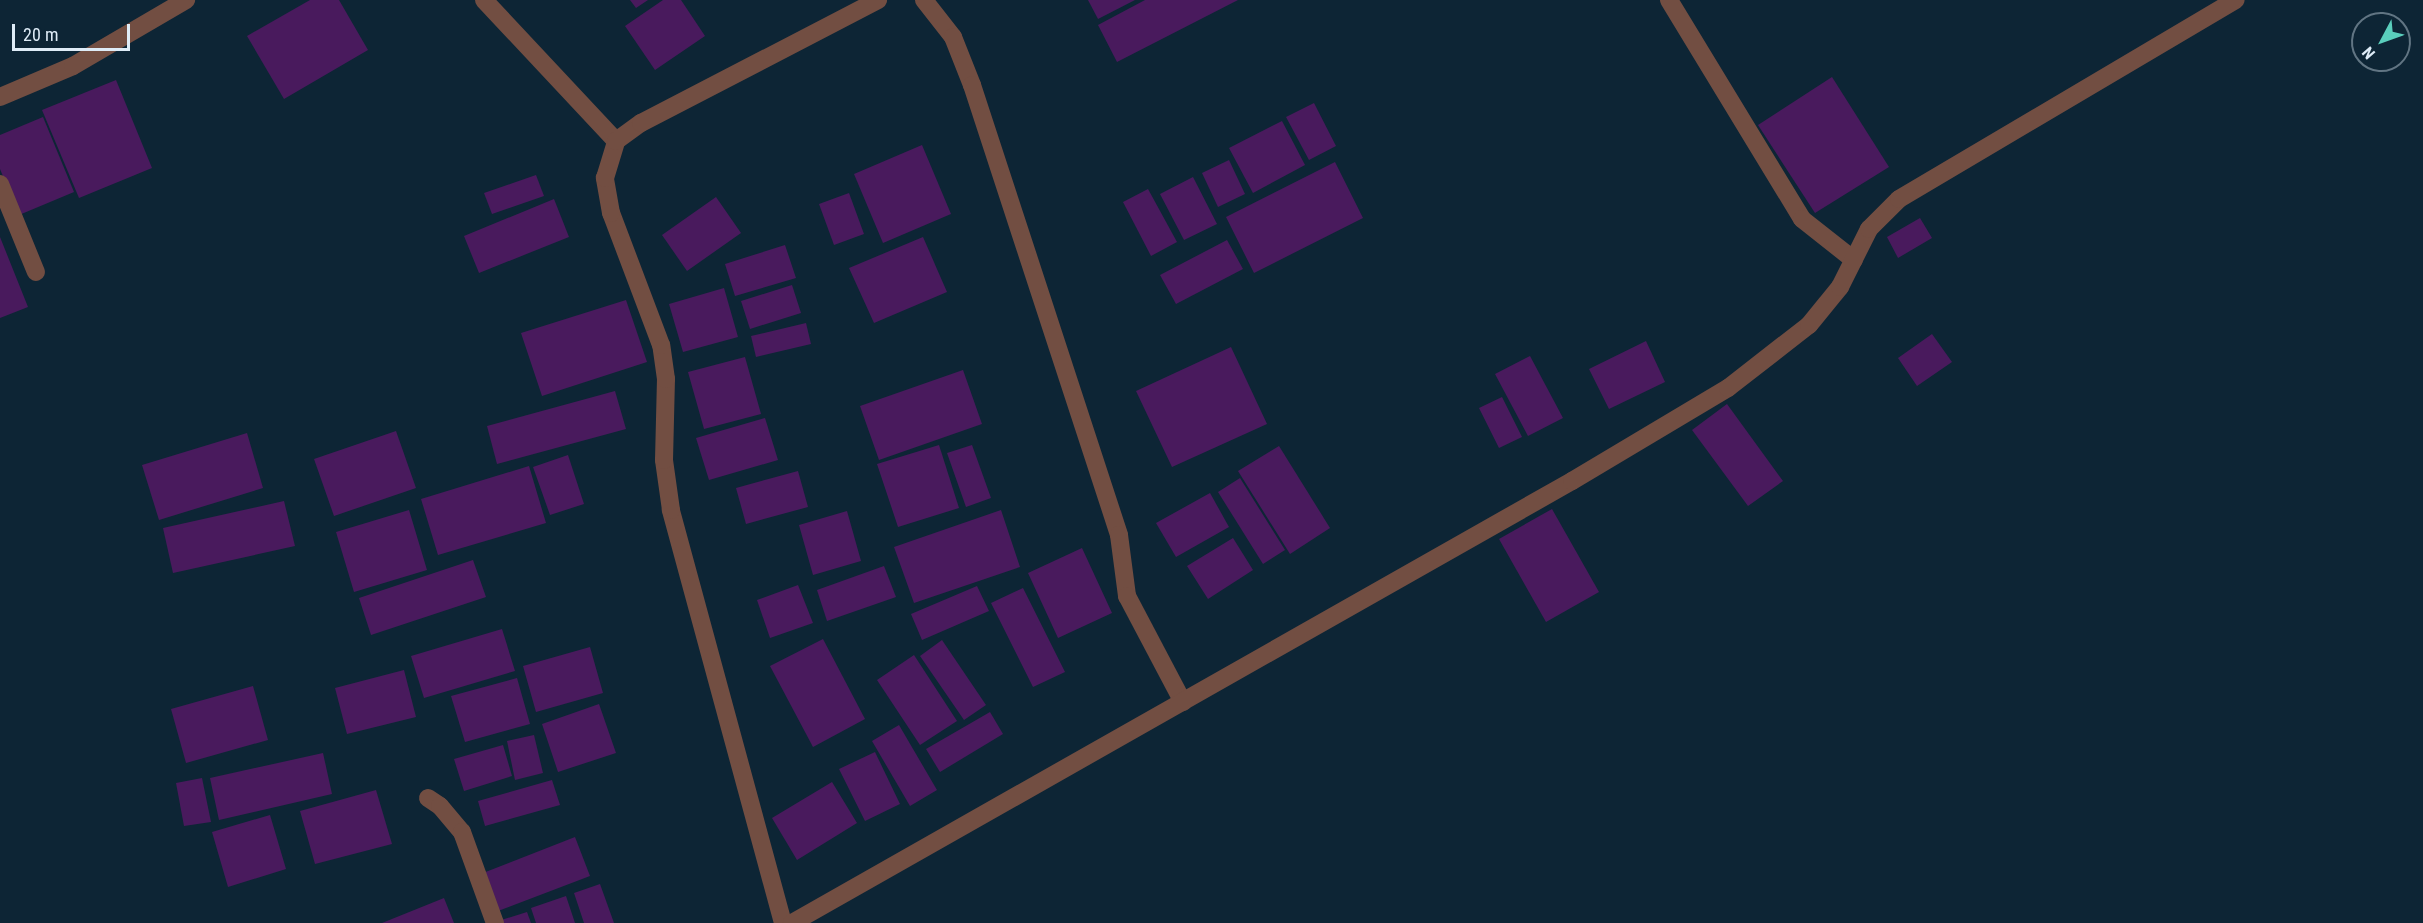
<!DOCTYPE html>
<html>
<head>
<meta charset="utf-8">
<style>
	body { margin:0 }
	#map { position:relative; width:2423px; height:923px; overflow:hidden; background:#0d2535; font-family:"Roboto Condensed",sans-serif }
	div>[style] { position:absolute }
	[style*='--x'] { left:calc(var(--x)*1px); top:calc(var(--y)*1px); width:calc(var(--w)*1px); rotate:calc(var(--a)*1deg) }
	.building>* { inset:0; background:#491a5d }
	.street>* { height:18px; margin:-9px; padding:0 9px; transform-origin:9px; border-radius:9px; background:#724e42 }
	span { translate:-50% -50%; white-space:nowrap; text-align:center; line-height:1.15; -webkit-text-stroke:5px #0d2535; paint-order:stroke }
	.north { position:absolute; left:2351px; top:12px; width:60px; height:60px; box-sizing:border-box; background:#0d2535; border:2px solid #617583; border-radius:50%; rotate:229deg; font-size:16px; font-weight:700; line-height:24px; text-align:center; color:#deecf7 }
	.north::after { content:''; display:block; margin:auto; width:21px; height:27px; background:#5acebc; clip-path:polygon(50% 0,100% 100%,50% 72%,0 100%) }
	.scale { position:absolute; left:12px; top:24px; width:118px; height:27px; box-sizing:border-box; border:3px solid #deecf7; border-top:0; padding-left:8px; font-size:18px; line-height:21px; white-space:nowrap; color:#deecf7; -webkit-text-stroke:4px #0d2535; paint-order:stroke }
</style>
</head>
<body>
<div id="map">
	<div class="building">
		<i style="clip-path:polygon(310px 0,339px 0,368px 50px,284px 99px,247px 36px)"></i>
		<i style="clip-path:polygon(630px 0,648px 0,636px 8px)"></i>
		<i style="clip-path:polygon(663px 0,681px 0,705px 36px,655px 70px,625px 26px)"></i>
		<i style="clip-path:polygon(1088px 0,1135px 0,1098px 19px)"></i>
		<i style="clip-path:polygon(1145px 0,1238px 0,1117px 62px,1098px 25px)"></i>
		<i style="clip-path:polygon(1832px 77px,1889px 167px,1815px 213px,1758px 125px)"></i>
		<i style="clip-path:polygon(116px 80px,152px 168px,79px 198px,42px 110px)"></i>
		<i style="clip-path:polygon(1314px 103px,1336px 146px,1309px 160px,1286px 117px)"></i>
		<i style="clip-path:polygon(43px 117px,74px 192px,19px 215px,0 169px,0 135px)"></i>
		<i style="clip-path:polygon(1282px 121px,1305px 165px,1253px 193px,1229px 148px)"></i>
		<i style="clip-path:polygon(922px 145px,951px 214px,883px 243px,854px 174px)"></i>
		<i style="clip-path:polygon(1229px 160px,1245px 194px,1218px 207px,1202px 173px)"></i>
		<i style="clip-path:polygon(1335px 162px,1363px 218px,1254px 273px,1226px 217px)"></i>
		<i style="clip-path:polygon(536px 175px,544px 196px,492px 214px,484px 193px)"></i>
		<i style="clip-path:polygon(1193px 177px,1217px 224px,1184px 240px,1160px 194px)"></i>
		<i style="clip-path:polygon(1148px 189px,1177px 242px,1151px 256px,1123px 202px)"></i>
		<i style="clip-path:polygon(849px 193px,864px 234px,834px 245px,819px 204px)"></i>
		<i style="clip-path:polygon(716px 197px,741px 233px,687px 271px,662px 235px)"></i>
		<i style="clip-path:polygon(554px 199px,569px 237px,479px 273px,464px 236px)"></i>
		<i style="clip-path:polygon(1920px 218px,1932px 238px,1898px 258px,1887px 237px)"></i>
		<i style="clip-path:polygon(0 237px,28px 307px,0 318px)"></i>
		<i style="clip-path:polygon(923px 237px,947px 292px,874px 323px,849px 268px)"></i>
		<i style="clip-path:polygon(1227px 240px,1243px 269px,1176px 304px,1160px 275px)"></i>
		<i style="clip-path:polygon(785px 245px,796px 278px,735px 296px,725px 264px)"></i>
		<i style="clip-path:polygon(792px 285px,801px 313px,750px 329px,741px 301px)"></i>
		<i style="clip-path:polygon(724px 288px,738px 337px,683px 352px,669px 304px)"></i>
		<i style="clip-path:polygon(626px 300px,647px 362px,542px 396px,521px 333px)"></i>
		<i style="clip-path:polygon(806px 323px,811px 344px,756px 357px,751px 336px)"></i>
		<i style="clip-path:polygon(1932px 334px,1952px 362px,1917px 386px,1898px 358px)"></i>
		<i style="clip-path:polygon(1646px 341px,1665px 382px,1609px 409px,1589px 369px)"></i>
		<i style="clip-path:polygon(1231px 347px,1267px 424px,1172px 467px,1136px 391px)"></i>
		<i style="clip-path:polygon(1530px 356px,1563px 418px,1528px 436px,1495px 374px)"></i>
		<i style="clip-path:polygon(745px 357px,761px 414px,704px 429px,688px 372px)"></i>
		<i style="clip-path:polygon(963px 370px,982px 424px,879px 460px,860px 406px)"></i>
		<i style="clip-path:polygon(615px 391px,626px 429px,497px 464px,487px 426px)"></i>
		<i style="clip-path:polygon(1502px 397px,1522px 437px,1499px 448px,1479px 408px)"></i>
		<i style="clip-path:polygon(1727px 404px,1783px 481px,1748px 506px,1692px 430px)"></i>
		<i style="clip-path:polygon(765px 418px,778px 460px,709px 480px,696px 438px)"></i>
		<i style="clip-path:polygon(396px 431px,416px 488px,334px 516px,314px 459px)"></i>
		<i style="clip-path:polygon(247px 433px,263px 488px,159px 520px,142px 465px)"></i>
		<i style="clip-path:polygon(939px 445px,959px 508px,898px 527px,877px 464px)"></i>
		<i style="clip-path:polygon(972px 445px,991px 498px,966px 507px,947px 453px)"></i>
		<i style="clip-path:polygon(1279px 446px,1330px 528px,1290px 554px,1238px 471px)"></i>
		<i style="clip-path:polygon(568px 455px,584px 504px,550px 515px,533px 467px)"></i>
		<i style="clip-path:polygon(529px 466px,546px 523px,438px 555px,421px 499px)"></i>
		<i style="clip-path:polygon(798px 471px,808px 507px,746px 524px,736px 488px)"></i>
		<i style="clip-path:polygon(1240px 478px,1285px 550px,1263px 564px,1218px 492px)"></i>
		<i style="clip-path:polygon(1210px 493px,1229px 527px,1176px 557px,1156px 523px)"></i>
		<i style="clip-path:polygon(284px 501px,295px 546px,173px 573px,163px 528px)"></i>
		<i style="clip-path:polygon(1552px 509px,1599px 592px,1546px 622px,1499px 539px)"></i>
		<i style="clip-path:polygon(409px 510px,427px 570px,354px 592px,336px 532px)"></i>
		<i style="clip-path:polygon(1001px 510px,1020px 567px,914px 603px,894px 547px)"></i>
		<i style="clip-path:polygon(847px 511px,861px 561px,813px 575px,799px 525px)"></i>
		<i style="clip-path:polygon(1233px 538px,1253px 570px,1208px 599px,1187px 566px)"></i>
		<i style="clip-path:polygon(1082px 548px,1112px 613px,1058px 638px,1028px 573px)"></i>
		<i style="clip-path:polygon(473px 560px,486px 597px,371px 635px,359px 598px)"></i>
		<i style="clip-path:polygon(884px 566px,896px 597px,827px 621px,817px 590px)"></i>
		<i style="clip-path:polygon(798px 585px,813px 623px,770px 638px,757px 600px)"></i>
		<i style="clip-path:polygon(977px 586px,989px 611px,922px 640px,911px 614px)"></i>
		<i style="clip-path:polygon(1023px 588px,1065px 672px,1033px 687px,991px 603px)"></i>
		<i style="clip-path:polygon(502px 629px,515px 671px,424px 698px,411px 656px)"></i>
		<i style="clip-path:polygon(823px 639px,865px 719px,813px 747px,770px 666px)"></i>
		<i style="clip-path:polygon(942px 640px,986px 705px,964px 720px,920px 656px)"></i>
		<i style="clip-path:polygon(590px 647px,603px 693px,536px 712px,523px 666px)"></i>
		<i style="clip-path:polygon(914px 655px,957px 721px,920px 745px,877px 680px)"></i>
		<i style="clip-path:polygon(404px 670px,416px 717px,347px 734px,335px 688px)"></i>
		<i style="clip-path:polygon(517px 678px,530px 724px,465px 742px,451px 696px)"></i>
		<i style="clip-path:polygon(253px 686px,268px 740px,186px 763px,171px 709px)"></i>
		<i style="clip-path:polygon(599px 704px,616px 753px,558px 772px,542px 724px)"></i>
		<i style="clip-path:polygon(990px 712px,1003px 734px,940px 772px,926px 749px)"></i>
		<i style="clip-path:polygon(899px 725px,937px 790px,910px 806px,872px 741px)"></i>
		<i style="clip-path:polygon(534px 735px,543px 773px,515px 780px,507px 741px)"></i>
		<i style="clip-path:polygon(503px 745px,512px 776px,464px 791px,454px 759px)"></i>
		<i style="clip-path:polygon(875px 752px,900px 804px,865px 821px,839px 769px)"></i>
		<i style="clip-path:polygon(323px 753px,332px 794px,219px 820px,210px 778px)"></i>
		<i style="clip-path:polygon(202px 778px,211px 822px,184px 826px,176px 783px)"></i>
		<i style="clip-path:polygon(552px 780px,560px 805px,485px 826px,478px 801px)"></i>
		<i style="clip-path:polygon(832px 782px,857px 823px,797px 860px,772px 818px)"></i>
		<i style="clip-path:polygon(376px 790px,392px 844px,315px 864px,300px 811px)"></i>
		<i style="clip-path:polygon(270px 815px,286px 869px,228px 887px,212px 832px)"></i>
		<i style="clip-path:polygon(575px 837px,590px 876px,498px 911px,483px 873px)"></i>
		<i style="clip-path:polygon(600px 884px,614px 923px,584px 923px,574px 893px)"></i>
		<i style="clip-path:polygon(566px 896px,575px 923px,536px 923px,531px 908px)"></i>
		<i style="clip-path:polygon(444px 898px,454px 923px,382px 923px)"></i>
		<i style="clip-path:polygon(527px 912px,531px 923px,499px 923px,498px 921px)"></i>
	</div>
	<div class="street">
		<i style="--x:484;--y:0;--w:193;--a:46.9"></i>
		<i style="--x:924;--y:0;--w:47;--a:51.9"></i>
		<i style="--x:953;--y:37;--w:52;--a:68.4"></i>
		<i style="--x:972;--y:85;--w:473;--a:71.9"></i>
		<i style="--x:1119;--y:535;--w:62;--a:82.5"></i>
		<i style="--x:1127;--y:596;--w:120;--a:62.2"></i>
		<i style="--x:1669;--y:0;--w:256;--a:58.7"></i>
		<i style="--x:1802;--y:219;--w:66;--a:38.3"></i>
		<i style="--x:0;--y:97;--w:79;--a:-23"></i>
		<i style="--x:73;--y:66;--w:131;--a:-30.3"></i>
		<i style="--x:0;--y:184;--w:95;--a:67.8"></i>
		<i style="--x:428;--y:798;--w:14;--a:34"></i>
		<i style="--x:440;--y:806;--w:34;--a:50"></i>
		<i style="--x:462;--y:832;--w:97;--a:70.1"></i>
		<i style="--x:783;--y:923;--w:428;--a:-105.2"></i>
		<i style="--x:671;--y:510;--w:50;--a:-98"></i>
		<i style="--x:664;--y:460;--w:81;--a:-88.6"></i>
		<i style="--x:666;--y:379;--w:34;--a:-98"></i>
		<i style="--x:661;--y:345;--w:141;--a:-110.7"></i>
		<i style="--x:611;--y:213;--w:36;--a:-100"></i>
		<i style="--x:605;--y:178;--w:39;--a:-73"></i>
		<i style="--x:616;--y:141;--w:31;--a:-36"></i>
		<i style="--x:641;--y:123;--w:267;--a:-27.4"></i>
		<i style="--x:792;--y:923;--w:897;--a:-29.54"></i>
		<i style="--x:1572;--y:481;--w:182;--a:-30.8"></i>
		<i style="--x:1728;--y:388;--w:103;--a:-37.9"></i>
		<i style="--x:1809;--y:325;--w:49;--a:-50.8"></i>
		<i style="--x:1840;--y:287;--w:65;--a:-63.4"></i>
		<i style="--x:1869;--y:229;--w:42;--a:-45"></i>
		<i style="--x:1899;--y:199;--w:391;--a:-30.6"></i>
	</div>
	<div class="north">N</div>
	<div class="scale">20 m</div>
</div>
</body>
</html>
